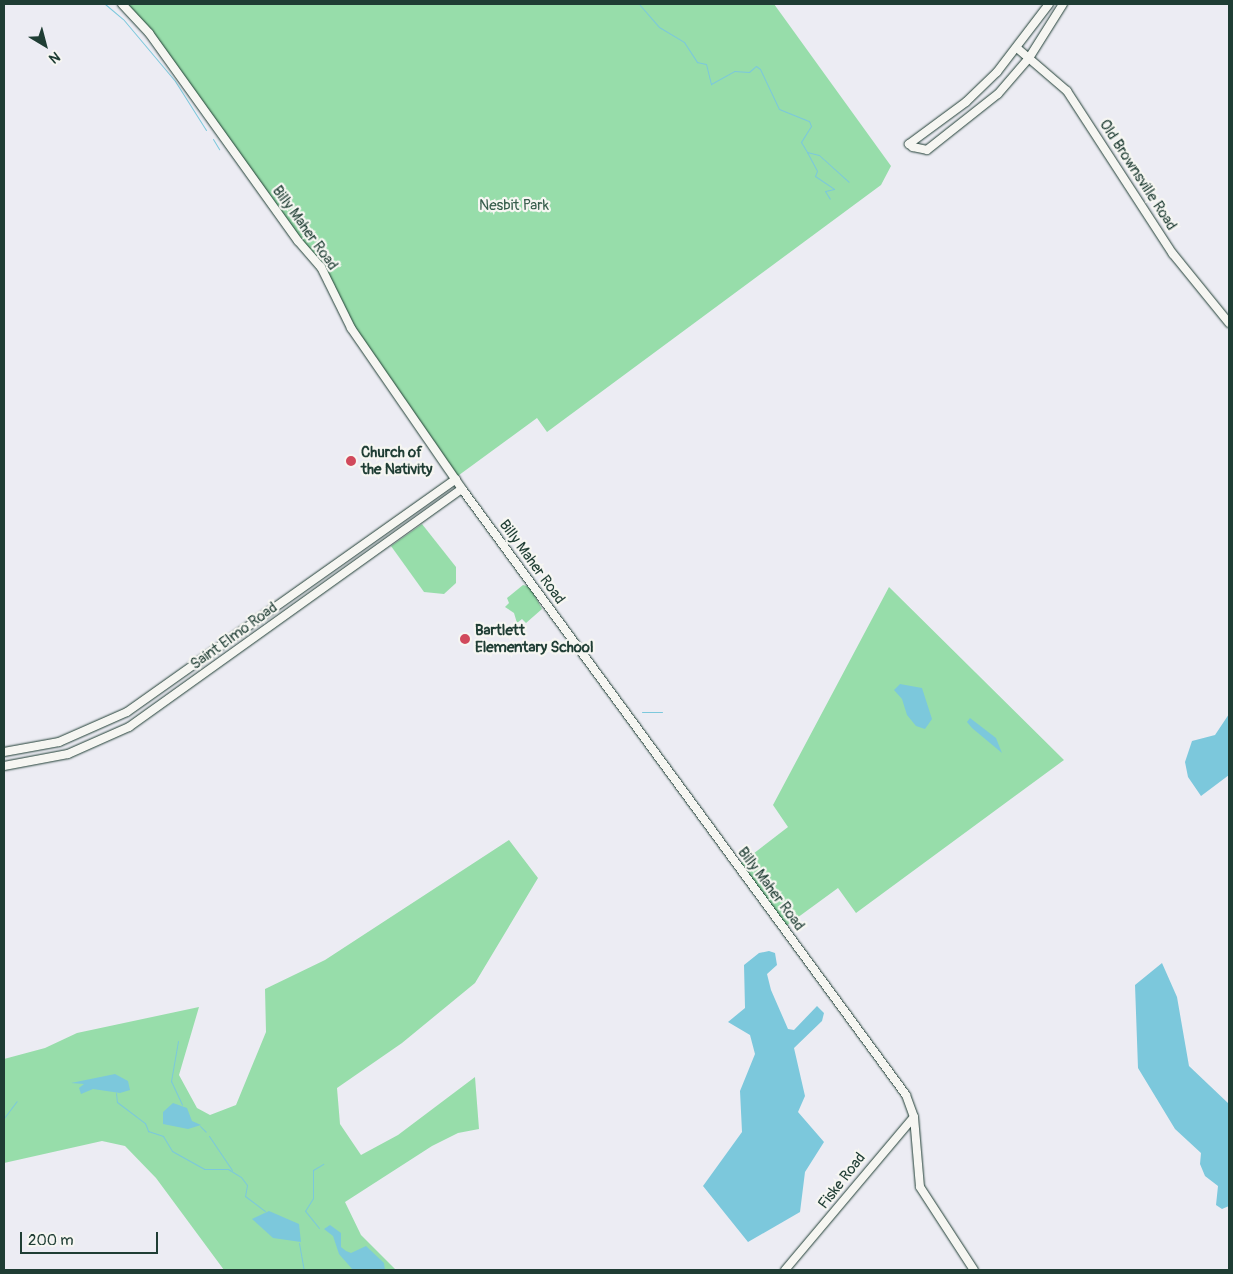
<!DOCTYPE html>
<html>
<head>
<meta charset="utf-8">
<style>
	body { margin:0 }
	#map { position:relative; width:1233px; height:1274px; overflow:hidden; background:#ececf3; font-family:Pangolin,sans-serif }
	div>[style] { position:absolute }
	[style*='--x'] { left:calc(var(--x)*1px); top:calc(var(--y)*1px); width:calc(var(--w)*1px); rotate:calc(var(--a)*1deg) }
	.green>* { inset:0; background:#97ddaa }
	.water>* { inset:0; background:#7cc8dc }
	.stream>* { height:1px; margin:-0.5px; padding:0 0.5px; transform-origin:0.5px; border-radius:0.5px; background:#7cc8dc }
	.roads { filter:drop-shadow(0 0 1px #1f3d34) drop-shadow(0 0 1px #1f3d34) }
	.secondary>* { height:8px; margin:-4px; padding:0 4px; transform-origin:4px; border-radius:4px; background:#f6f6f2 }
	.dots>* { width:14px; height:14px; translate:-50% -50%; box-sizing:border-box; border:2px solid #f6f6f2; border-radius:50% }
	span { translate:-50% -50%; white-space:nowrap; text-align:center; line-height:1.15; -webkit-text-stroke:4.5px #f6f6f2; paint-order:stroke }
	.street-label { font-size:15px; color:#1f3d34 }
	.park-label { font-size:15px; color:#375d4c }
	.poi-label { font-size:15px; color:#1f3d34; font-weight:700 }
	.left { translate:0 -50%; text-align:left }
	.frame { position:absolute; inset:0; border:5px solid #1f3d34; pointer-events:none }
	.north { position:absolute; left:20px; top:20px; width:50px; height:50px; -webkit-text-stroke:4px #f6f6f2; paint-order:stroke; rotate:143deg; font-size:14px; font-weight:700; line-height:20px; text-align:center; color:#1f3d34 }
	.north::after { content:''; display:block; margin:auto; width:18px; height:22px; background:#1f3d34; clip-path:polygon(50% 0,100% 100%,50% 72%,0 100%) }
	.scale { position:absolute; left:20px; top:1232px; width:138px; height:22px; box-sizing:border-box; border:2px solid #1f3d34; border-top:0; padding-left:6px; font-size:15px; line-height:18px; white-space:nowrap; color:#1f3d34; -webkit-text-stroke:4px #f6f6f2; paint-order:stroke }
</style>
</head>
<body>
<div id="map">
	<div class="green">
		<i style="clip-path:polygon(127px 4px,774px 4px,891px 166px,881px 185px,547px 432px,537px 418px,455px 478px,348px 322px,324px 271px,249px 179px)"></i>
		<i style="clip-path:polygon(422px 524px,456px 567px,456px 583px,444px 594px,424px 592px,391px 546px)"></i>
		<i style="clip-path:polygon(523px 585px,530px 587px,542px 609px,526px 623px,522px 619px,517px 623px,514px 613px,505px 607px,509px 603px,507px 598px)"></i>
		<i style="clip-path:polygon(889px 587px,1064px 760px,856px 913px,838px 888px,786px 926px,740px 864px,788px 827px,773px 805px)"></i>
		<i style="clip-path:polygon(509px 840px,538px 878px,475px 983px,402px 1043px,337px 1088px,340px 1124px,361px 1155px,398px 1135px,475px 1077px,479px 1129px,458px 1133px,432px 1146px,345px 1202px,361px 1235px,396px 1270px,224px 1270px,156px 1178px,125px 1146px,102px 1141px,4px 1163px,4px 1059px,45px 1048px,77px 1033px,199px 1007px,179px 1075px,197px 1108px,210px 1115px,236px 1105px,266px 1032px,265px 989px,325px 960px)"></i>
	</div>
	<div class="water">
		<i style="clip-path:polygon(900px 684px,922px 688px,932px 719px,925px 729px,916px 726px,907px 715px,902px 699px,894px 690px)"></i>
		<i style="clip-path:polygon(1229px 714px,1229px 775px,1201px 796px,1188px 777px,1185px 762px,1192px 741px,1215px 735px)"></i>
		<i style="clip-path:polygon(970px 718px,996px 738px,1002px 753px,972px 728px,967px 722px)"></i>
		<i style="clip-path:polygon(769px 951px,775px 953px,777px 965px,767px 974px,771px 990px,788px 1029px,794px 1030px,817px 1006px,824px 1013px,822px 1021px,794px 1048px,805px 1096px,798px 1112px,824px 1142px,805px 1172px,800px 1212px,748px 1242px,703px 1186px,742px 1132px,740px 1091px,755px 1054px,750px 1035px,728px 1022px,745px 1008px,744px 965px,759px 953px)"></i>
		<i style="clip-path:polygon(1162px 963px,1177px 997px,1189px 1066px,1229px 1104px,1229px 1206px,1222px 1209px,1216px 1205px,1218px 1186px,1205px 1176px,1200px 1164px,1201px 1153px,1175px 1129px,1138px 1068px,1135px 985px)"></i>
		<i style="clip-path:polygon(115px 1074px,128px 1081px,130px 1090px,120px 1093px,93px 1089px,81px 1094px,79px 1088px,84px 1084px,71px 1083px)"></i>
		<i style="clip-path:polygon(173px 1103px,187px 1108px,192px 1121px,201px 1125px,188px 1129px,163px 1124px,163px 1112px)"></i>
		<i style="clip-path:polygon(269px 1211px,299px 1224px,301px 1242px,273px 1238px,252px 1219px)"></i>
		<i style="clip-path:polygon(330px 1225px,341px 1233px,341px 1247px,346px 1251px,351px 1253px,366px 1246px,384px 1263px,385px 1270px,353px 1270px,339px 1254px,333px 1236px,324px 1229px)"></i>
	</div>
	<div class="stream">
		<i style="--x:105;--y:4;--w:23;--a:40"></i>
		<i style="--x:123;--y:19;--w:81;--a:50"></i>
		<i style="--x:175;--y:81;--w:58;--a:57.7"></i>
		<i style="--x:639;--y:4;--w:30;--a:49"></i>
		<i style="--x:659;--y:27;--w:29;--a:31"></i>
		<i style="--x:684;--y:42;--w:24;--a:57"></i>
		<i style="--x:697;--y:62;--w:9;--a:13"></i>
		<i style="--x:706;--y:64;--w:21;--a:76"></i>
		<i style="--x:711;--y:84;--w:26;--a:-29"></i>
		<i style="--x:734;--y:71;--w:15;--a:4"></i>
		<i style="--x:749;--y:72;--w:9;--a:-41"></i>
		<i style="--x:756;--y:66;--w:5;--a:37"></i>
		<i style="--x:760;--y:69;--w:44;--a:64.6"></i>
		<i style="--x:779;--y:109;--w:32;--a:22"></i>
		<i style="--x:809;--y:121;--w:5;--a:68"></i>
		<i style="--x:811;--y:126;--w:19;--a:122"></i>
		<i style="--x:801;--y:142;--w:12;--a:59"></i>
		<i style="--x:807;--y:152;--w:12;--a:14"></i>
		<i style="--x:819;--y:155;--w:40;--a:42"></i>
		<i style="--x:213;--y:139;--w:12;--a:59"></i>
		<i style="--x:807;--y:152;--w:21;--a:62"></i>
		<i style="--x:817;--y:171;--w:5;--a:112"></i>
		<i style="--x:815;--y:176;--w:23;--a:34"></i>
		<i style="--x:834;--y:189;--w:9;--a:167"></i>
		<i style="--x:825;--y:191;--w:9;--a:58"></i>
		<i style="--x:642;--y:712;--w:20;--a:0"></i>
		<i style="--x:178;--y:1041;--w:41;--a:99.9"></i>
		<i style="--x:171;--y:1081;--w:26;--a:65"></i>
		<i style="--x:116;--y:1093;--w:9;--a:84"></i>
		<i style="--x:117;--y:1102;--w:35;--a:37"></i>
		<i style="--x:145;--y:1123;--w:9;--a:69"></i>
		<i style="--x:148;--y:1131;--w:16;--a:18"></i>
		<i style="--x:163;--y:1136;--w:17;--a:59"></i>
		<i style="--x:172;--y:1151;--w:37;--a:29"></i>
		<i style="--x:204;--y:1169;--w:24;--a:0"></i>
		<i style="--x:228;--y:1169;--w:15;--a:32"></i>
		<i style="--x:241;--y:1177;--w:10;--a:53"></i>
		<i style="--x:247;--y:1185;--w:11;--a:100"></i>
		<i style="--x:245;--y:1196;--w:25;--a:37"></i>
		<i style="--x:4;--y:1118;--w:21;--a:-53"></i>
		<i style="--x:200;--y:1126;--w:8;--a:45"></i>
		<i style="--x:209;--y:1136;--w:41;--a:55.9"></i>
		<i style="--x:319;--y:1228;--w:22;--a:-129"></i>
		<i style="--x:305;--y:1211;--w:15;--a:-58"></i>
		<i style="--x:313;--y:1198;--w:28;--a:-90"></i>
		<i style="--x:313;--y:1170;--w:12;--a:-31"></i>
		<i style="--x:299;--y:1243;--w:27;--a:80"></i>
	</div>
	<div class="roads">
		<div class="secondary">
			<i style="--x:122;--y:4;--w:40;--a:47"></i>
			<i style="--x:149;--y:33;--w:256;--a:54.4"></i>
			<i style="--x:298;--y:241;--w:35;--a:49"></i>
			<i style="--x:321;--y:267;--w:68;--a:63.8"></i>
			<i style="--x:351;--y:328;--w:196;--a:55.4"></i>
			<i style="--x:462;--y:489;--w:751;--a:53.77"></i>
			<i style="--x:906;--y:1095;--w:23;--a:70"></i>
			<i style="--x:914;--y:1117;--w:70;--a:85.1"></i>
			<i style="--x:920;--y:1187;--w:99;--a:57"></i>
			<i style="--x:1049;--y:4;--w:86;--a:127.4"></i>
			<i style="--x:997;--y:72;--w:43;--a:135.9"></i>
			<i style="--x:966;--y:102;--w:71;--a:143.6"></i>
			<i style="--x:909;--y:144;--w:5;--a:37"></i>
			<i style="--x:913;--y:147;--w:14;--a:12"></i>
			<i style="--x:927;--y:150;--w:90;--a:-38.3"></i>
			<i style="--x:998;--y:94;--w:48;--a:-49.3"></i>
			<i style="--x:1029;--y:58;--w:64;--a:-57.8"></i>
			<i style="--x:1017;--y:48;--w:66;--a:40.7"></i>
			<i style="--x:1067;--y:91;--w:194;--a:57"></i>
			<i style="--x:1173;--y:254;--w:89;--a:50.9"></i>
			<i style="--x:4;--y:752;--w:56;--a:-10.3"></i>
			<i style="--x:59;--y:742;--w:74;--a:-23.8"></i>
			<i style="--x:127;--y:712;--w:403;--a:-35.3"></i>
			<i style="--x:4;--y:766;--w:65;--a:-10.6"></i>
			<i style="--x:68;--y:754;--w:67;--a:-23.9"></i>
			<i style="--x:129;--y:727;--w:409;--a:-35.6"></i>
			<i style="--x:785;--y:1270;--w:200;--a:-49.9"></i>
		</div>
	</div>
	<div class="dots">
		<i style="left:351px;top:461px;background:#d1495b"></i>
		<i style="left:465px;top:639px;background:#d1495b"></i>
	</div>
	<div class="street-label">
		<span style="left:1138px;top:175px;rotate:57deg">Old Brownsville Road</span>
		<span style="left:305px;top:228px;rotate:54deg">Billy Maher Road</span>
		<span style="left:532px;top:562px;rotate:54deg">Billy Maher Road</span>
		<span style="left:234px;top:636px;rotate:-36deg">Saint Elmo Road</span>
		<span style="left:771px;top:889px;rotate:53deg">Billy Maher Road</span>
		<span style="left:842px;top:1181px;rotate:-52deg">Fiske Road</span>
	</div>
	<div class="park-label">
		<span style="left:514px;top:206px">Nesbit Park</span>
	</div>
	<div class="poi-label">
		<span class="left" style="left:361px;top:461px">Church of<br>the Nativity</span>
		<span class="left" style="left:475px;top:639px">Bartlett<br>Elementary School</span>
	</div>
	<div class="frame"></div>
	<div class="north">N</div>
	<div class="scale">200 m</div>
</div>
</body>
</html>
